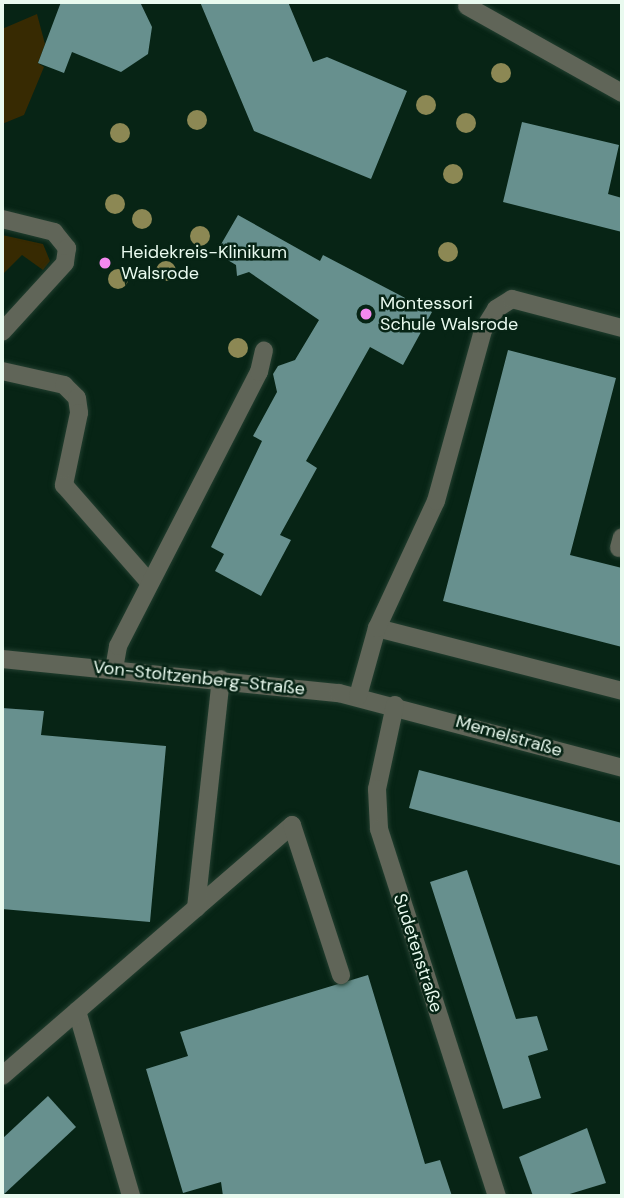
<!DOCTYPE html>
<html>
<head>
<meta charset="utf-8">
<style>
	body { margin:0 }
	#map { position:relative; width:624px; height:1198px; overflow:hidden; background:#072415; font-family:"DM Sans",sans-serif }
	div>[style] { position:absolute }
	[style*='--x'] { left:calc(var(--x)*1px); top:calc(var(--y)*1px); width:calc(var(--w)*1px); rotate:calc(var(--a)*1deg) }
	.green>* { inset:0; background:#372a02 }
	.building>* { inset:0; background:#67908e }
	.roads { filter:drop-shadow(0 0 2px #223e2f) drop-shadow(0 0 2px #223e2f) }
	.minor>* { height:18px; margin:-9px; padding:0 9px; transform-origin:9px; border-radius:9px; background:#606558 }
	.trees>* { width:20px; height:20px; margin:-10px; border-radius:50%; background:#8c8854 }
	.dots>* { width:19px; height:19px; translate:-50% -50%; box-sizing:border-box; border:4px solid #072415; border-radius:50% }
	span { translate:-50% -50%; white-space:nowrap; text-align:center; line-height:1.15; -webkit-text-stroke:5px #072415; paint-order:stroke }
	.poi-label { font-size:18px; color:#e9faef }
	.left { translate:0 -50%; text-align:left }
	.street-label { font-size:18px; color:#e9faef }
	.frame { position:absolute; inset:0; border:4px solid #e9faef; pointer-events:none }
</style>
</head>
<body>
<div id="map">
	<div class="green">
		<i style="clip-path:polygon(37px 14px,45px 44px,38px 63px,44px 67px,24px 115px,2px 124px,2px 29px)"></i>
		<i style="clip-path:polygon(2px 235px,43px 244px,50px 261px,43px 270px,22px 255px,2px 275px)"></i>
	</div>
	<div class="building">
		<i style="clip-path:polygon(61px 2px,140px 2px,152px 27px,148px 54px,121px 72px,72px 52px,64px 73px,38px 63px)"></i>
		<i style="clip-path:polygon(200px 2px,288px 2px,313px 62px,327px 57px,407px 91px,371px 179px,254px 131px)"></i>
		<i style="clip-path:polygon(522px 122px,619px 145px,608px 194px,622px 198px,622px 232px,503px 202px)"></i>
		<i style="clip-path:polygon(238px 215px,320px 261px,323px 255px,432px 312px,403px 365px,370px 347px,306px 461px,317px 468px,280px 535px,291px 540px,261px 596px,215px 571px,224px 554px,211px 547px,262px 441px,253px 436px,277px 392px,273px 374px,278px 366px,295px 360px,319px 320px,249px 272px,237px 276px,236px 265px,216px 253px)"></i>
		<i style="clip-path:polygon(508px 350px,616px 378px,570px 555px,622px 568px,622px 647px,443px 601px)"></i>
		<i style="clip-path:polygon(2px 708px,44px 711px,41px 735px,166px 746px,150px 922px,2px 909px)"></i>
		<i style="clip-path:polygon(419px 770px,622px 823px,622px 866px,409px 808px)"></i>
		<i style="clip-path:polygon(467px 870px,516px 1019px,537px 1016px,548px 1050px,528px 1056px,541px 1098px,503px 1109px,430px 882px)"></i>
		<i style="clip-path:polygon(368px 975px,425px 1164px,440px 1160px,452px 1196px,223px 1196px,221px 1182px,183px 1193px,146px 1069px,188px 1056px,180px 1032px)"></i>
		<i style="clip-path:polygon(48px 1096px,76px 1127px,2px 1196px,2px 1139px)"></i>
		<i style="clip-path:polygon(587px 1128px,606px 1183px,563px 1196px,533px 1196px,519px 1157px)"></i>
	</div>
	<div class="roads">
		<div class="minor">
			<i style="--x:467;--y:6;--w:178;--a:29.3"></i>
			<i style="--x:2;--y:219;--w:54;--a:14"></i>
			<i style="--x:54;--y:232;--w:21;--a:51"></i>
			<i style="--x:67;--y:248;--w:15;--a:98"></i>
			<i style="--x:65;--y:263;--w:93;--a:132.4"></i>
			<i style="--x:2;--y:371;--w:64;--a:12.7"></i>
			<i style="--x:64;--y:385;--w:18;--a:45"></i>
			<i style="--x:77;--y:398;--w:15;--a:82"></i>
			<i style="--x:79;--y:413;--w:74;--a:101.8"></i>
			<i style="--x:64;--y:485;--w:129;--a:48.8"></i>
			<i style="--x:619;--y:548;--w:11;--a:-75"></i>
			<i style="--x:377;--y:628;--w:253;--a:14.4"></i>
			<i style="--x:2;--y:659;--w:339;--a:5.8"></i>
			<i style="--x:339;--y:693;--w:293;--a:14.8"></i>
			<i style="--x:114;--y:669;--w:23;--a:-80"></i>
			<i style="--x:118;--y:646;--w:308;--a:-62.8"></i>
			<i style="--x:259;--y:372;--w:22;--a:-77"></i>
			<i style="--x:358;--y:696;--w:71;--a:-74.4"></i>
			<i style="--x:377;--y:628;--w:140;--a:-65.1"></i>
			<i style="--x:436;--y:501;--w:177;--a:-74.6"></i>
			<i style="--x:483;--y:330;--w:25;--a:-58"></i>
			<i style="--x:496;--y:309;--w:19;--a:-32"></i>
			<i style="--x:512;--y:299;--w:114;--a:14.8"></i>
			<i style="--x:395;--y:705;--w:86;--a:102.1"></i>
			<i style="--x:377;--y:789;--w:40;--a:87.1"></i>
			<i style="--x:379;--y:829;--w:386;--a:72.2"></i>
			<i style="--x:196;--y:908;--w:127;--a:-40.8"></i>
			<i style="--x:292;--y:825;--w:158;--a:71.9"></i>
			<i style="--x:77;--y:1011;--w:193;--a:73.7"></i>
			<i style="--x:2;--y:1076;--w:257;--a:-40.9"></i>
			<i style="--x:196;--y:908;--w:230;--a:-83.8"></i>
		</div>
	</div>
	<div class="trees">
		<i style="left:501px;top:73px"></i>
		<i style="left:426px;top:105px"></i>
		<i style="left:197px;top:120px"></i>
		<i style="left:466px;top:123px"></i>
		<i style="left:120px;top:133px"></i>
		<i style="left:453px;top:174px"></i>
		<i style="left:115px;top:204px"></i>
		<i style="left:142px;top:219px"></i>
		<i style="left:200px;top:236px"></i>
		<i style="left:448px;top:252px"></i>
		<i style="left:166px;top:271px"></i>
		<i style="left:118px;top:279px"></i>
		<i style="left:238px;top:348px"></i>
	</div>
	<div class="dots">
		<i style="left:105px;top:263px;background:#f489f0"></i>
		<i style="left:366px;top:314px;background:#f489f0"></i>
	</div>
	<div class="poi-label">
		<span class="left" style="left:121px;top:263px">Heidekreis-Klinikum<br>Walsrode</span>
		<span class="left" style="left:380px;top:314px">Montessori<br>Schule Walsrode</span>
	</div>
	<div class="street-label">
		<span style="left:199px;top:678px;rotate:6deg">Von-Stoltzenberg-Straße</span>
		<span style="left:509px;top:736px;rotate:16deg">Memelstraße</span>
		<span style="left:418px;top:953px;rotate:72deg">Sudetenstraße</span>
	</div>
	<div class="frame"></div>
</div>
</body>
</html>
